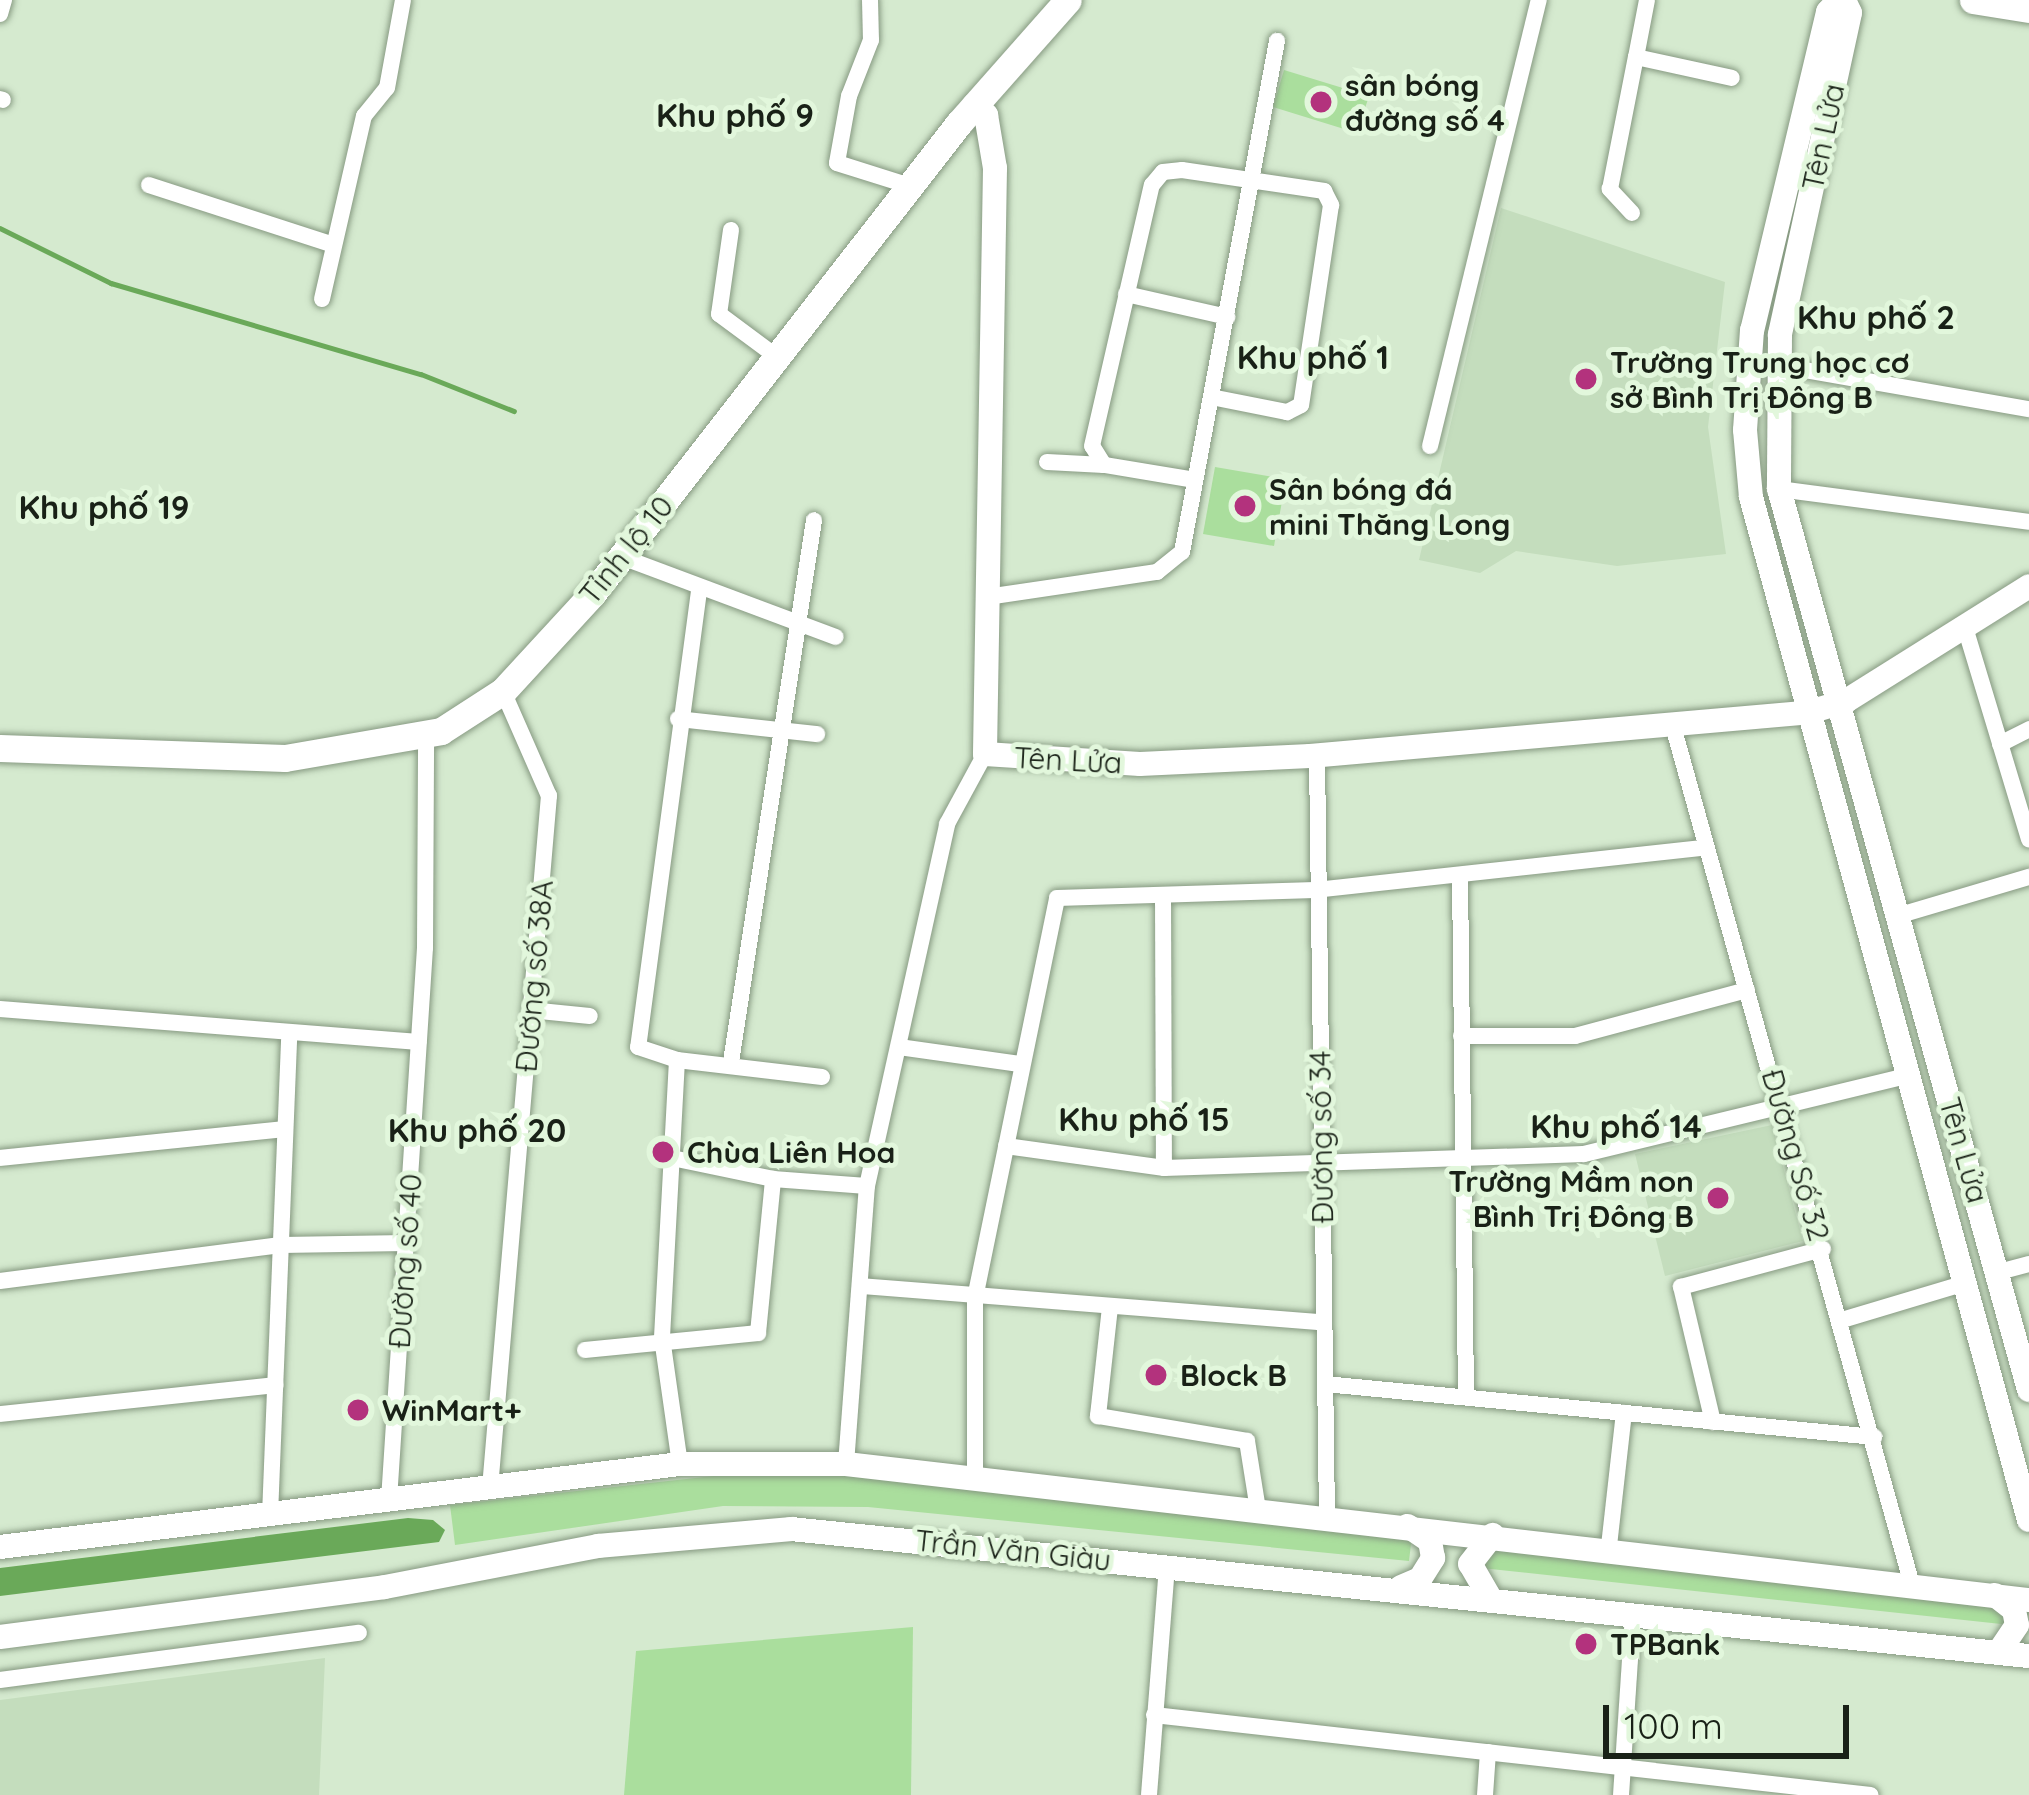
<!DOCTYPE html>
<html>
<head>
<meta charset="utf-8">
<style>
	body { margin:0 }
	#map { position:relative; width:2029px; height:1795px; overflow:hidden; background:#d5eacf; font-family:Quicksand,sans-serif }
	div>[style] { position:absolute }
	[style*='--x'] { left:calc(var(--x)*1px); top:calc(var(--y)*1px); width:calc(var(--w)*1px); rotate:calc(var(--a)*1deg) }
	.built>* { inset:0; background:#c4ddbd }
	.green>* { inset:0; background:#aade9d }
	.water>* { inset:0; background:#6aa959 }
	.stream>* { height:4.5px; margin:-2.25px; padding:0 2.25px; transform-origin:2.25px; border-radius:2.25px; background:#6aa959 }
	.roads { filter:drop-shadow(0 0 3px #879a82) drop-shadow(0 0 3px #879a82) }
	.street>* { height:16px; margin:-8px; padding:0 8px; transform-origin:8px; border-radius:8px; background:#fff }
	.secondary>* { height:24px; margin:-12px; padding:0 12px; transform-origin:12px; border-radius:12px; background:#fff }
	.primary>* { height:27px; margin:-13.5px; padding:0 13.5px; transform-origin:13.5px; border-radius:13.5px; background:#fff }
	.dots>* { width:33px; height:33px; translate:-50% -50%; box-sizing:border-box; border:6px solid #e2f7dc; border-radius:50% }
	span { translate:-50% -50%; white-space:nowrap; text-align:center; line-height:1.15; -webkit-text-stroke:10px #e2f7dc; paint-order:stroke }
	.poi-label { font-size:30px; color:#192117; font-weight:700 }
	.left { translate:0 -50%; text-align:left }
	.right { translate:-100% -50%; text-align:right }
	.street-label { font-size:30px; color:#192117 }
	.neighbourhood-label { font-size:33px; color:#192117; font-weight:700 }
	.scale { position:absolute; left:1603px; top:1705px; width:246px; height:54px; box-sizing:border-box; border:6px solid #192117; border-top:0; padding-left:15px; font-size:36px; line-height:42px; white-space:nowrap; color:#192117; -webkit-text-stroke:9px #e2f7dc; paint-order:stroke }
</style>
</head>
<body>
<div id="map">
	<div class="built">
		<i style="clip-path:polygon(1501px 208px,1725px 282px,1708px 427px,1726px 554px,1617px 566px,1516px 551px,1480px 573px,1419px 560px)"></i>
		<i style="clip-path:polygon(1772px 1125px,1803px 1241px,1665px 1276px,1635px 1154px)"></i>
		<i style="clip-path:polygon(325px 1658px,319px 1795px,0 1795px,0 1700px)"></i>
	</div>
	<div class="green">
		<i style="clip-path:polygon(1284px 70px,1369px 96px,1357px 133px,1273px 107px)"></i>
		<i style="clip-path:polygon(1215px 467px,1286px 479px,1274px 546px,1203px 534px)"></i>
		<i style="clip-path:polygon(741px 1473px,857px 1473px,1412px 1535px,1409px 1561px,868px 1507px,723px 1506px,455px 1545px,450px 1505px)"></i>
		<i style="clip-path:polygon(1473px 1542px,2026px 1601px,2029px 1627px,1472px 1567px)"></i>
		<i style="clip-path:polygon(913px 1627px,911px 1795px,624px 1795px,636px 1651px)"></i>
	</div>
	<div class="water">
		<i style="clip-path:polygon(408px 1518px,433px 1520px,445px 1530px,439px 1542px,0 1596px,0 1568px)"></i>
	</div>
	<div class="stream">
		<i style="--x:0;--y:228;--w:124;--a:26.4"></i>
		<i style="--x:111;--y:283;--w:323;--a:16.4"></i>
		<i style="--x:421;--y:374;--w:100;--a:21.7"></i>
	</div>
	<div class="roads">
		<div class="street">
			<i style="--x:870;--y:0;--w:40;--a:88.6"></i>
			<i style="--x:871;--y:40;--w:60;--a:111.4"></i>
			<i style="--x:849;--y:96;--w:68;--a:100.2"></i>
			<i style="--x:837;--y:163;--w:77;--a:17.5"></i>
			<i style="--x:1647;--y:0;--w:58;--a:100.9"></i>
			<i style="--x:1636;--y:57;--w:98;--a:12.3"></i>
			<i style="--x:0;--y:14;--w:15;--a:-74"></i>
			<i style="--x:0;--y:99;--w:3;--a:18"></i>
			<i style="--x:149;--y:185;--w:194;--a:18"></i>
			<i style="--x:1632;--y:213;--w:33;--a:-133"></i>
			<i style="--x:1610;--y:189;--w:135;--a:-78.9"></i>
			<i style="--x:731;--y:230;--w:85;--a:98.1"></i>
			<i style="--x:719;--y:314;--w:72;--a:36.6"></i>
			<i style="--x:1126;--y:294;--w:104;--a:12.8"></i>
			<i style="--x:322;--y:299;--w:188;--a:-77.1"></i>
			<i style="--x:364;--y:116;--w:36;--a:-51"></i>
			<i style="--x:387;--y:88;--w:89;--a:-79.7"></i>
			<i style="--x:1776;--y:365;--w:257;--a:9.9"></i>
			<i style="--x:1430;--y:446;--w:459;--a:-76.3"></i>
			<i style="--x:1047;--y:462;--w:57;--a:3"></i>
			<i style="--x:1195;--y:480;--w:92;--a:-170.6"></i>
			<i style="--x:1104;--y:465;--w:22;--a:-122"></i>
			<i style="--x:1092;--y:446;--w:268;--a:-77.1"></i>
			<i style="--x:1152;--y:185;--w:17;--a:-50"></i>
			<i style="--x:1163;--y:172;--w:19;--a:-6"></i>
			<i style="--x:1182;--y:170;--w:144;--a:8.4"></i>
			<i style="--x:1324;--y:191;--w:16;--a:63"></i>
			<i style="--x:1331;--y:205;--w:202;--a:98.5"></i>
			<i style="--x:1301;--y:405;--w:16;--a:153"></i>
			<i style="--x:1287;--y:412;--w:77;--a:-168.8"></i>
			<i style="--x:1779;--y:489;--w:252;--a:7.5"></i>
			<i style="--x:622;--y:557;--w:228;--a:20.5"></i>
			<i style="--x:699;--y:591;--w:460;--a:97.6"></i>
			<i style="--x:638;--y:1047;--w:41;--a:18.4"></i>
			<i style="--x:677;--y:1060;--w:146;--a:6.7"></i>
			<i style="--x:987;--y:597;--w:172;--a:-8.4"></i>
			<i style="--x:1157;--y:572;--w:32;--a:-39"></i>
			<i style="--x:1182;--y:552;--w:520;--a:-79.47"></i>
			<i style="--x:1964;--y:624;--w:225;--a:73.2"></i>
			<i style="--x:678;--y:719;--w:140;--a:6.2"></i>
			<i style="--x:1673;--y:726;--w:892;--a:74.45"></i>
			<i style="--x:2000;--y:744;--w:33;--a:-27"></i>
			<i style="--x:1317;--y:756;--w:762;--a:89.25"></i>
			<i style="--x:1460;--y:876;--w:521;--a:89.34"></i>
			<i style="--x:1163;--y:895;--w:273;--a:89.8"></i>
			<i style="--x:1897;--y:916;--w:138;--a:-16.5"></i>
			<i style="--x:0;--y:1009;--w:420;--a:4.5"></i>
			<i style="--x:530;--y:1010;--w:60;--a:5.7"></i>
			<i style="--x:1461;--y:1036;--w:114;--a:0"></i>
			<i style="--x:1575;--y:1036;--w:178;--a:-15"></i>
			<i style="--x:899;--y:1047;--w:122;--a:8"></i>
			<i style="--x:677;--y:1060;--w:278;--a:93.1"></i>
			<i style="--x:662;--y:1338;--w:127;--a:81.9"></i>
			<i style="--x:731;--y:1062;--w:548;--a:-81.29"></i>
			<i style="--x:1006;--y:1146;--w:160;--a:7.9"></i>
			<i style="--x:1164;--y:1168;--w:420;--a:-1.9"></i>
			<i style="--x:1584;--y:1154;--w:331;--a:-13.6"></i>
			<i style="--x:0;--y:1158;--w:286;--a:-5.8"></i>
			<i style="--x:672;--y:1158;--w:103;--a:11.7"></i>
			<i style="--x:773;--y:1179;--w:94;--a:4.3"></i>
			<i style="--x:1999;--y:1272;--w:31;--a:-15"></i>
			<i style="--x:0;--y:1281;--w:283;--a:-7.3"></i>
			<i style="--x:281;--y:1245;--w:125;--a:-0.9"></i>
			<i style="--x:861;--y:1286;--w:463;--a:4.5"></i>
			<i style="--x:1110;--y:1307;--w:110;--a:96.3"></i>
			<i style="--x:1098;--y:1416;--w:151;--a:9.5"></i>
			<i style="--x:1247;--y:1441;--w:70;--a:80.9"></i>
			<i style="--x:1842;--y:1320;--w:125;--a:-16.7"></i>
			<i style="--x:585;--y:1350;--w:174;--a:-5.6"></i>
			<i style="--x:758;--y:1333;--w:155;--a:-84.4"></i>
			<i style="--x:1325;--y:1384;--w:552;--a:5.51"></i>
			<i style="--x:0;--y:1414;--w:277;--a:-6"></i>
			<i style="--x:1713;--y:1422;--w:139;--a:-103.3"></i>
			<i style="--x:1681;--y:1287;--w:147;--a:-15"></i>
			<i style="--x:846;--y:1464;--w:279;--a:-85.7"></i>
			<i style="--x:867;--y:1186;--w:371;--a:-77.5"></i>
			<i style="--x:947;--y:824;--w:80;--a:-61.5"></i>
			<i style="--x:975;--y:1477;--w:179;--a:-90"></i>
			<i style="--x:975;--y:1298;--w:408;--a:-78.4"></i>
			<i style="--x:1057;--y:898;--w:258;--a:-1.8"></i>
			<i style="--x:1315;--y:890;--w:391;--a:-6.2"></i>
			<i style="--x:490;--y:1488;--w:695;--a:-85.13"></i>
			<i style="--x:549;--y:796;--w:115;--a:-113.7"></i>
			<i style="--x:389;--y:1500;--w:553;--a:-86.27"></i>
			<i style="--x:425;--y:948;--w:213;--a:-89.7"></i>
			<i style="--x:270;--y:1515;--w:480;--a:-87.7"></i>
			<i style="--x:1609;--y:1546;--w:134;--a:-83.6"></i>
			<i style="--x:0;--y:1680;--w:362;--a:-7.5"></i>
			<i style="--x:1154;--y:1715;--w:721;--a:6.37"></i>
			<i style="--x:1149;--y:1795;--w:231;--a:-85.5"></i>
			<i style="--x:1485;--y:1795;--w:43;--a:-86"></i>
			<i style="--x:1621;--y:1795;--w:182;--a:-86.2"></i>
		</div>
		<div class="secondary">
			<i style="--x:1839;--y:0;--w:16;--a:133"></i>
			<i style="--x:1828;--y:12;--w:327;--a:103.4"></i>
			<i style="--x:1752;--y:330;--w:100;--a:94"></i>
			<i style="--x:1745;--y:430;--w:67;--a:84.9"></i>
			<i style="--x:1751;--y:497;--w:1060;--a:74.8"></i>
			<i style="--x:1844;--y:0;--w:14;--a:65"></i>
			<i style="--x:1850;--y:13;--w:330;--a:102.3"></i>
			<i style="--x:1780;--y:335;--w:154;--a:90.4"></i>
			<i style="--x:1779;--y:489;--w:935;--a:74.49"></i>
			<i style="--x:974;--y:105;--w:16;--a:40"></i>
			<i style="--x:986;--y:115;--w:54;--a:80.4"></i>
			<i style="--x:995;--y:168;--w:586;--a:90.98"></i>
			<i style="--x:985;--y:754;--w:155;--a:3.7"></i>
			<i style="--x:1140;--y:764;--w:170;--a:-2.7"></i>
			<i style="--x:1310;--y:756;--w:498;--a:-5"></i>
			<i style="--x:1806;--y:713;--w:42;--a:-16.7"></i>
			<i style="--x:1846;--y:701;--w:216;--a:-32.1"></i>
			<i style="--x:0;--y:1547;--w:685;--a:-6.96"></i>
			<i style="--x:680;--y:1464;--w:166;--a:0"></i>
			<i style="--x:846;--y:1464;--w:1191;--a:6.56"></i>
			<i style="--x:1401;--y:1587;--w:21;--a:-23"></i>
			<i style="--x:1420;--y:1579;--w:25;--a:-58"></i>
			<i style="--x:1433;--y:1558;--w:17;--a:-100"></i>
			<i style="--x:1430;--y:1541;--w:27;--a:-146"></i>
			<i style="--x:1995;--y:1595;--w:24;--a:38"></i>
			<i style="--x:2014;--y:1610;--w:15;--a:79"></i>
			<i style="--x:2017;--y:1625;--w:32;--a:124"></i>
			<i style="--x:1490;--y:1598;--w:39;--a:-120"></i>
			<i style="--x:1470;--y:1564;--w:37;--a:-52"></i>
			<i style="--x:0;--y:1637;--w:388;--a:-7.4"></i>
			<i style="--x:385;--y:1587;--w:217;--a:-10.9"></i>
			<i style="--x:598;--y:1546;--w:194;--a:-5"></i>
			<i style="--x:791;--y:1529;--w:1244;--a:5.86"></i>
		</div>
		<div class="primary">
			<i style="--x:1973;--y:0;--w:57;--a:9.1"></i>
			<i style="--x:0;--y:748;--w:285;--a:2"></i>
			<i style="--x:285;--y:758;--w:158;--a:-9.8"></i>
			<i style="--x:441;--y:731;--w:74;--a:-32.8"></i>
			<i style="--x:503;--y:691;--w:133;--a:-47.4"></i>
			<i style="--x:593;--y:593;--w:596;--a:-52.09"></i>
			<i style="--x:959;--y:123;--w:164;--a:-48.5"></i>
		</div>
	</div>
	<div class="dots">
		<i style="left:1321px;top:102px;background:#b3327d"></i>
		<i style="left:1586px;top:379px;background:#b3327d"></i>
		<i style="left:1245px;top:506px;background:#b3327d"></i>
		<i style="left:663px;top:1152px;background:#b3327d"></i>
		<i style="left:1718px;top:1198px;background:#b3327d"></i>
		<i style="left:1156px;top:1375px;background:#b3327d"></i>
		<i style="left:358px;top:1410px;background:#b3327d"></i>
		<i style="left:1586px;top:1644px;background:#b3327d"></i>
	</div>
	<div class="poi-label">
		<span class="left" style="left:1345px;top:102px">sân bóng<br>đường số 4</span>
		<span class="left" style="left:1610px;top:379px">Trường Trung học cơ<br>sở Bình Trị Đông B</span>
		<span class="left" style="left:1269px;top:506px">Sân bóng đá<br>mini Thăng Long</span>
		<span class="left" style="left:687px;top:1152px">Chùa Liên Hoa</span>
		<span class="right" style="left:1694px;top:1198px">Trường Mầm non<br>Bình Trị Đông B</span>
		<span class="left" style="left:1180px;top:1375px">Block B</span>
		<span class="left" style="left:382px;top:1410px">WinMart+</span>
		<span class="left" style="left:1610px;top:1644px">TPBank</span>
	</div>
	<div class="street-label">
		<span style="left:1823px;top:137px;rotate:-78deg">Tên Lửa</span>
		<span style="left:626px;top:550px;rotate:-51deg">Tỉnh lộ 10</span>
		<span style="left:1068px;top:760px;rotate:3deg">Tên Lửa</span>
		<span style="left:534px;top:976px;rotate:-85deg">Đường số 38A</span>
		<span style="left:1321px;top:1137px;rotate:-91deg">Đường số 34</span>
		<span style="left:1964px;top:1150px;rotate:74deg">Tên Lửa</span>
		<span style="left:1796px;top:1155px;rotate:74deg">Đường Số 32</span>
		<span style="left:405px;top:1261px;rotate:-86deg">Đường số 40</span>
		<span style="left:1013px;top:1550px;rotate:6deg">Trần Văn Giàu</span>
	</div>
	<div class="neighbourhood-label">
		<span style="left:735px;top:115px">Khu phố 9</span>
		<span style="left:1876px;top:317px">Khu phố 2</span>
		<span style="left:1313px;top:357px">Khu phố 1</span>
		<span style="left:104px;top:507px">Khu phố 19</span>
		<span style="left:1144px;top:1119px">Khu phố 15</span>
		<span style="left:1616px;top:1126px">Khu phố 14</span>
		<span style="left:477px;top:1130px">Khu phố 20</span>
	</div>
	<div class="scale">100 m</div>
</div>
</body>
</html>
